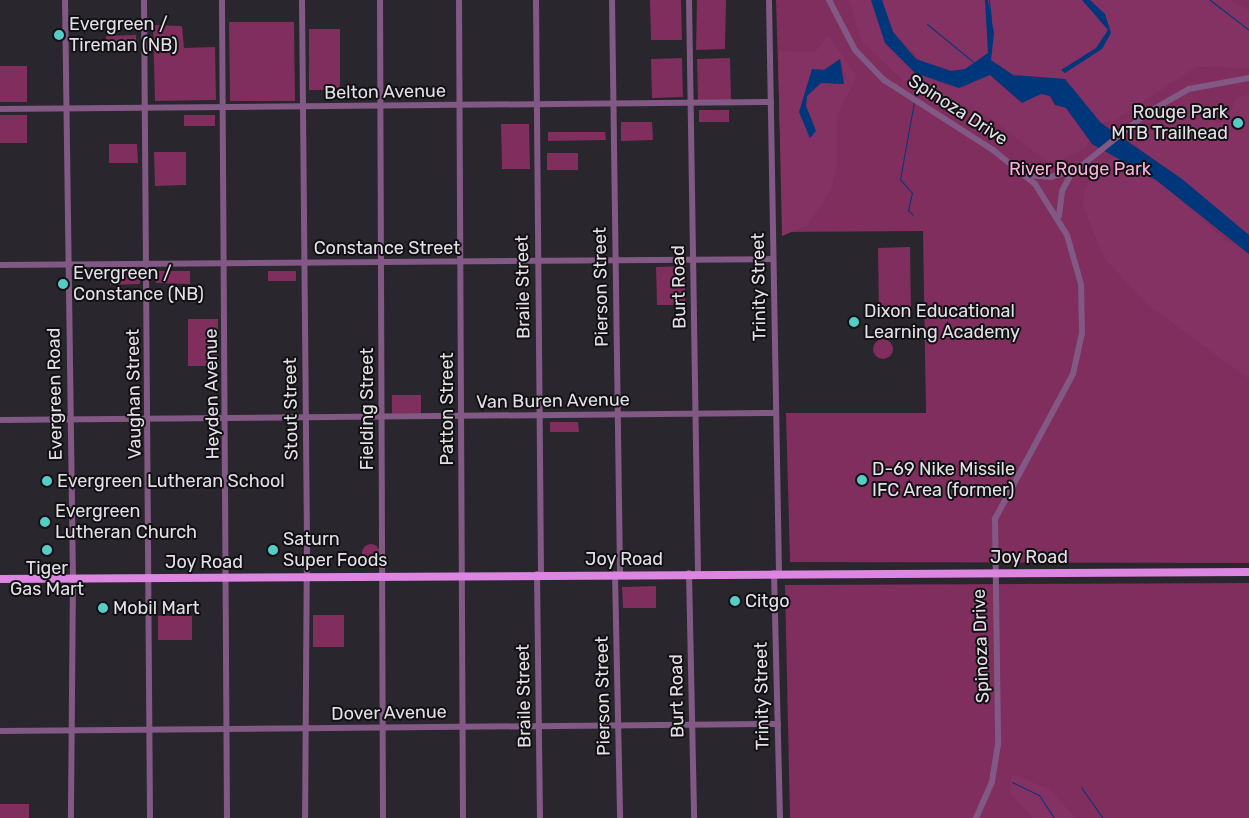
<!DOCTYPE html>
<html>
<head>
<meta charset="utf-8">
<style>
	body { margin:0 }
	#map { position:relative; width:1249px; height:818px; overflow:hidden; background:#29262d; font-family:Rubik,sans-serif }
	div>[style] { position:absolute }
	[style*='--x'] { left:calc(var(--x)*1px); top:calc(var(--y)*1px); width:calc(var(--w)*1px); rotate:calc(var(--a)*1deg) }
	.green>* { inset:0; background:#7f2e5e }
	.round { border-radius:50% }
	.forest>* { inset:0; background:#843263 }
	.water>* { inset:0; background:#00377a }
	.stream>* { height:1px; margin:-0.5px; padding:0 0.5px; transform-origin:0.5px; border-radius:0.5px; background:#00377a }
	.minor>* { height:6px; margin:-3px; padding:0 3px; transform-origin:3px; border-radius:3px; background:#825884 }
	.major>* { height:8px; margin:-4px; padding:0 4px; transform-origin:4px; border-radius:4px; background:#dc86e2 }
	.dots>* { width:14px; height:14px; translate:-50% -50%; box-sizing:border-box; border:2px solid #111013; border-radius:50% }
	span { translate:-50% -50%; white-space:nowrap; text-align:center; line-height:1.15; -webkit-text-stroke:4px #111013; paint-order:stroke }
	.poi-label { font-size:18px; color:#e3e1e6 }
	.left { translate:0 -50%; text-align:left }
	.right { translate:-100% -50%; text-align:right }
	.street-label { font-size:18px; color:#e3e1e6 }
	.park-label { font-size:18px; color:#fab3d8 }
</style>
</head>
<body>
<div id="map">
	<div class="green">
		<i style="clip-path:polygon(650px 0,681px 0,682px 40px,651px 40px)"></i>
		<i style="clip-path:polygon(697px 0,726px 0,725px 49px,696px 50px)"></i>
		<i style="clip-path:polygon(776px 0,1249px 0,1249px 563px,790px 562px,786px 413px,926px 413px,923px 231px,783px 232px)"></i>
		<i style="clip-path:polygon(229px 22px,294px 22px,295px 101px,230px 101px)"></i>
		<i style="clip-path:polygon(153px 25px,182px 26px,184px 48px,215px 47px,216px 100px,155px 101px)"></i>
		<i style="clip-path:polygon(309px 29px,340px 29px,340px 90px,309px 90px)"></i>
		<i style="clip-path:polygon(136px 35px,136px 45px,106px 45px,106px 36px)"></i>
		<i style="clip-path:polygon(682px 58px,683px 97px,652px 98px,651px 59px)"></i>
		<i style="clip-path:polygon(730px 58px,731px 100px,698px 101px,697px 59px)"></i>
		<i style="clip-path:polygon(0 66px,27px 66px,27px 102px,0 102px)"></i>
		<i style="clip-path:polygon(699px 110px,729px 110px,729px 122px,699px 122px)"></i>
		<i style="clip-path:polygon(0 115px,27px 115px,27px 143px,0 143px)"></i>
		<i style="clip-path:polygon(184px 115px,215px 115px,215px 126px,184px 126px)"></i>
		<i style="clip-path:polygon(621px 122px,652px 122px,653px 140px,621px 141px)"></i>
		<i style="clip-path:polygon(501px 124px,529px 124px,530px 169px,502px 169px)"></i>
		<i style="clip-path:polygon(548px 132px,605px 132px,606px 140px,548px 141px)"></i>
		<i style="clip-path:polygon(109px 144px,137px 144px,138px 163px,109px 163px)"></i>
		<i style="clip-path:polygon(154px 152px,186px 152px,186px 185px,155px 186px)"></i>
		<i style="clip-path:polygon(547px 153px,578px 153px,578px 170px,547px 170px)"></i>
		<i style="clip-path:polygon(910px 247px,911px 314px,879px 314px,878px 248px)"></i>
		<i style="clip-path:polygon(685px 266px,685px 305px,657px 305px,656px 267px)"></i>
		<i style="clip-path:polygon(156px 271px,190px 271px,190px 284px,156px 283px)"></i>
		<i style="clip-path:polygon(268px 271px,296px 271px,296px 281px,268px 281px)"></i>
		<i style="clip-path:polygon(110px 272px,140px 272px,140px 284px,110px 285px)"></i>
		<i style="clip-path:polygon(188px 319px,218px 319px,218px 366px,188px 366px)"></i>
		<i class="round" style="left:873px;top:339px;width:20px;height:20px"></i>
		<i style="clip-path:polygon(392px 395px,421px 395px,421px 413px,392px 414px)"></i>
		<i style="clip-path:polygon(550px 422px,578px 422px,579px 432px,550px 432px)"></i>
		<i class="round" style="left:362px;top:544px;width:18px;height:18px"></i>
		<i style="clip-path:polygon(1249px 583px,1249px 818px,790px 818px,785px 585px)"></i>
		<i style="clip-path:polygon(656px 586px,656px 608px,623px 608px,622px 587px)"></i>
		<i style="clip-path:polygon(313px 615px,344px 615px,344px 647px,313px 647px)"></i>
		<i style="clip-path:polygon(158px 616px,192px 616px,192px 640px,158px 640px)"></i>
		<i style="clip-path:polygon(0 804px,29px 804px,29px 818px,0 818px)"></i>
	</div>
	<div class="forest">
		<i style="clip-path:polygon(849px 0,871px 0,885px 43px,915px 73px,965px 88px,984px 74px,990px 75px,1019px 101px,1046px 94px,1055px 105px,1066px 108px,1089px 140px,1086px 148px,1058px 162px,1046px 161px,990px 118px,907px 84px,862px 42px)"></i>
		<i style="clip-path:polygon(882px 0,1230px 0,1249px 10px,1249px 68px,1196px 67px,1114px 121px,1101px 123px,1065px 79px,1013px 75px,998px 63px,959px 71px,925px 64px,893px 32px)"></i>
		<i style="clip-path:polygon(evenodd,828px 35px,857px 76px,837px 115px,837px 167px,831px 190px,808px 225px,782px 236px,778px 51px,815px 52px,828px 35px,840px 59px,846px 78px,839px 84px,821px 83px,807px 96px,806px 106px,815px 124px,809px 138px,802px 119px,806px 86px,818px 68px,824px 70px,840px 59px)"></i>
		<i style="clip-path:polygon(1249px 94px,1249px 235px,1130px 141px,1189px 104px,1217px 123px,1227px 121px,1236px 98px)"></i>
		<i style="clip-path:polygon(1113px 157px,1164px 186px,1223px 238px,1249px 254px,1249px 379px,1148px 305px,1105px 259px,1083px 207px,1084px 191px,1095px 167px)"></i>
		<i style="clip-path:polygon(1015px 775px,1049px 789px,1076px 818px,1033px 818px,1010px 793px,1011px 776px)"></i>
	</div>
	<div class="water">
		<i style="clip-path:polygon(871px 0,882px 0,893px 32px,916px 59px,951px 71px,965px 69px,988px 53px,985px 0,988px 0,994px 33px,991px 60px,1013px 75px,1065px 79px,1101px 123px,1182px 179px,1249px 235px,1249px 254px,1156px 180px,1092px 144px,1066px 108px,1055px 105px,1050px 96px,1041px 94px,1022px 103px,990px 75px,959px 88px,915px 73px,885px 43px)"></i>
		<i style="clip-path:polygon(1082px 0,1090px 0,1105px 14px,1111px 33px,1102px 49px,1065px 73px,1061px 70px,1096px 48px,1108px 30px)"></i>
		<i style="clip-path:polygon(840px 59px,844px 84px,821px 83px,807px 96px,806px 106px,816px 131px,810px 138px,799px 112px,812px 69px,824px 70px)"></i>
	</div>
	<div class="stream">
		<i style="--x:989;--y:0;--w:19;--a:84"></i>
		<i style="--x:1210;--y:0;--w:49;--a:37.6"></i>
		<i style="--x:927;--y:24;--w:63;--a:39.2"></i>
		<i style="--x:918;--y:89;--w:13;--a:-72"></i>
		<i style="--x:915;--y:96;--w:1;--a:-45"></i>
		<i style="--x:913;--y:215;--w:7;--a:-135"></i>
		<i style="--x:908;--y:210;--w:17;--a:-77"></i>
		<i style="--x:912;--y:193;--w:18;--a:-131"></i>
		<i style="--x:900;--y:179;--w:78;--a:-79.7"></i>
		<i style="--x:1012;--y:782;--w:30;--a:26"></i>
		<i style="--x:1039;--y:795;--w:27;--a:57"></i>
		<i style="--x:1081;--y:787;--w:38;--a:55"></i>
	</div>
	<div class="minor">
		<i style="--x:65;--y:0;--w:578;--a:89.21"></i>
		<i style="--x:73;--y:578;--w:240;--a:90.5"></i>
		<i style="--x:144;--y:0;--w:818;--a:89.58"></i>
		<i style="--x:222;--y:0;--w:818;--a:89.65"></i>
		<i style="--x:302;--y:0;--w:540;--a:89.47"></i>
		<i style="--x:307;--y:540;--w:278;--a:90.4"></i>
		<i style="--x:380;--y:0;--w:818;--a:89.79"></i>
		<i style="--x:459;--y:0;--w:818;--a:89.72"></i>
		<i style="--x:536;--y:0;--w:574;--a:89.5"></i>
		<i style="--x:612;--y:0;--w:574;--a:89.2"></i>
		<i style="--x:689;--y:0;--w:573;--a:89.1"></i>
		<i style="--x:769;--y:0;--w:573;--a:89"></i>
		<i style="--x:829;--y:0;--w:56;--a:62.5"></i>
		<i style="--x:855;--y:50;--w:42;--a:46"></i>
		<i style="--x:884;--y:80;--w:130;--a:32.7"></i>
		<i style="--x:993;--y:150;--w:54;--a:39"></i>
		<i style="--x:1035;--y:184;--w:60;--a:57.9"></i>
		<i style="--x:1067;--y:235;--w:51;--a:74.1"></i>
		<i style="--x:1081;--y:284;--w:49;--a:88.8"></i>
		<i style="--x:1082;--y:333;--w:42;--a:102.4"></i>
		<i style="--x:1073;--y:374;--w:165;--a:118.3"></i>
		<i style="--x:995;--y:519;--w:225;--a:89.2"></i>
		<i style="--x:998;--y:744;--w:38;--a:99"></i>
		<i style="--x:992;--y:782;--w:39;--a:114"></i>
		<i style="--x:0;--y:109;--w:771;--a:-0.52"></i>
		<i style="--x:1027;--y:175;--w:24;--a:5"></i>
		<i style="--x:1051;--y:177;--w:23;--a:-18"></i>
		<i style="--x:1059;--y:216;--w:25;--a:-83"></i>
		<i style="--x:1062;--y:191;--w:19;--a:-62"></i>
		<i style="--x:1071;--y:174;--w:101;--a:-38.6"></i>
		<i style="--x:1150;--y:111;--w:45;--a:-29.4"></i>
		<i style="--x:1189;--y:89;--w:61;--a:-10.4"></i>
		<i style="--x:0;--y:265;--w:773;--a:-0.44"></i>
		<i style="--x:0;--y:420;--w:776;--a:-0.52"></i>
		<i style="--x:689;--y:573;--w:245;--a:88.8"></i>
		<i style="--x:774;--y:573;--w:245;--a:88.6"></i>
		<i style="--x:537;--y:574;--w:244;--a:89.3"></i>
		<i style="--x:615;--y:574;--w:244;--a:88.8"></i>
		<i style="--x:0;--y:731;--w:778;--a:-0.52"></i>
	</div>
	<div class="major">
		<i style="--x:0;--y:579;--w:1249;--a:-0.32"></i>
	</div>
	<div class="dots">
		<i style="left:59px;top:35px;background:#55cdc6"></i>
		<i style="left:1238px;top:123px;background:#55cdc6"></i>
		<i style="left:63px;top:284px;background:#55cdc6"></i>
		<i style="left:854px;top:322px;background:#55cdc6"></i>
		<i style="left:862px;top:480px;background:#55cdc6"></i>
		<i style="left:47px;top:481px;background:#55cdc6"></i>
		<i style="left:45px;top:522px;background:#55cdc6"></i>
		<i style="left:47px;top:550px;background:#55cdc6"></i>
		<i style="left:273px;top:550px;background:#55cdc6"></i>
		<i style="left:735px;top:601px;background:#55cdc6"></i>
		<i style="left:103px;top:608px;background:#55cdc6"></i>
	</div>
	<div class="poi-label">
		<span class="left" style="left:69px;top:35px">Evergreen /<br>Tireman (NB)</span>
		<span class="right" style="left:1228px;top:123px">Rouge Park<br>MTB Trailhead</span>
		<span class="left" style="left:73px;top:284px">Evergreen /<br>Constance (NB)</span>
		<span class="left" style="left:864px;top:322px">Dixon Educational<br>Learning Academy</span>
		<span class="left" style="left:872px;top:480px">D-69 Nike Missile<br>IFC Area (former)</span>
		<span class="left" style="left:57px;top:481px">Evergreen Lutheran School</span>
		<span class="left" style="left:55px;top:522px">Evergreen<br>Lutheran Church</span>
		<span class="left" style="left:283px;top:550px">Saturn<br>Super Foods</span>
		<span style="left:47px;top:579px">Tiger<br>Gas Mart</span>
		<span class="left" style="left:745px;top:601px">Citgo</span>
		<span class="left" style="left:113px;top:608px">Mobil Mart</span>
	</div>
	<div class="street-label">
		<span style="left:385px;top:92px;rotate:-1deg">Belton Avenue</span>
		<span style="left:958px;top:110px;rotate:33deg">Spinoza Drive</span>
		<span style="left:387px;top:248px">Constance Street</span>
		<span style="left:523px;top:287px;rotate:-91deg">Braile Street</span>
		<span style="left:601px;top:287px;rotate:-91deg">Pierson Street</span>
		<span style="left:679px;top:287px;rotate:-91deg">Burt Road</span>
		<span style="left:759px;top:287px;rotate:-91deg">Trinity Street</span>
		<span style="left:55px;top:394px;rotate:-91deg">Evergreen Road</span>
		<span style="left:134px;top:394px;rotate:-91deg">Vaughan Street</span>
		<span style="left:212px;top:394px;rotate:-91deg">Heyden Avenue</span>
		<span style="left:553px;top:401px;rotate:-1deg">Van Buren Avenue</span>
		<span style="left:291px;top:409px;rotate:-91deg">Stout Street</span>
		<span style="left:367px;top:409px;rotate:-90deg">Fielding Street</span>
		<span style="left:447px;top:409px;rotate:-90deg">Patton Street</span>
		<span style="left:1029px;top:557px">Joy Road</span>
		<span style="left:624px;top:559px">Joy Road</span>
		<span style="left:204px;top:562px">Joy Road</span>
		<span style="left:981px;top:646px;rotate:-92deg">Spinoza Drive</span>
		<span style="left:524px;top:696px;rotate:-91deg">Braile Street</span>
		<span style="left:603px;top:696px;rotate:-91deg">Pierson Street</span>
		<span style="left:677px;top:696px;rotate:-91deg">Burt Road</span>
		<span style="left:762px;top:696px;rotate:-91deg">Trinity Street</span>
		<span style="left:389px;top:713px;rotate:-1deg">Dover Avenue</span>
	</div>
	<div class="park-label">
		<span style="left:1080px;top:169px">River Rouge Park</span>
	</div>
</div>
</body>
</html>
